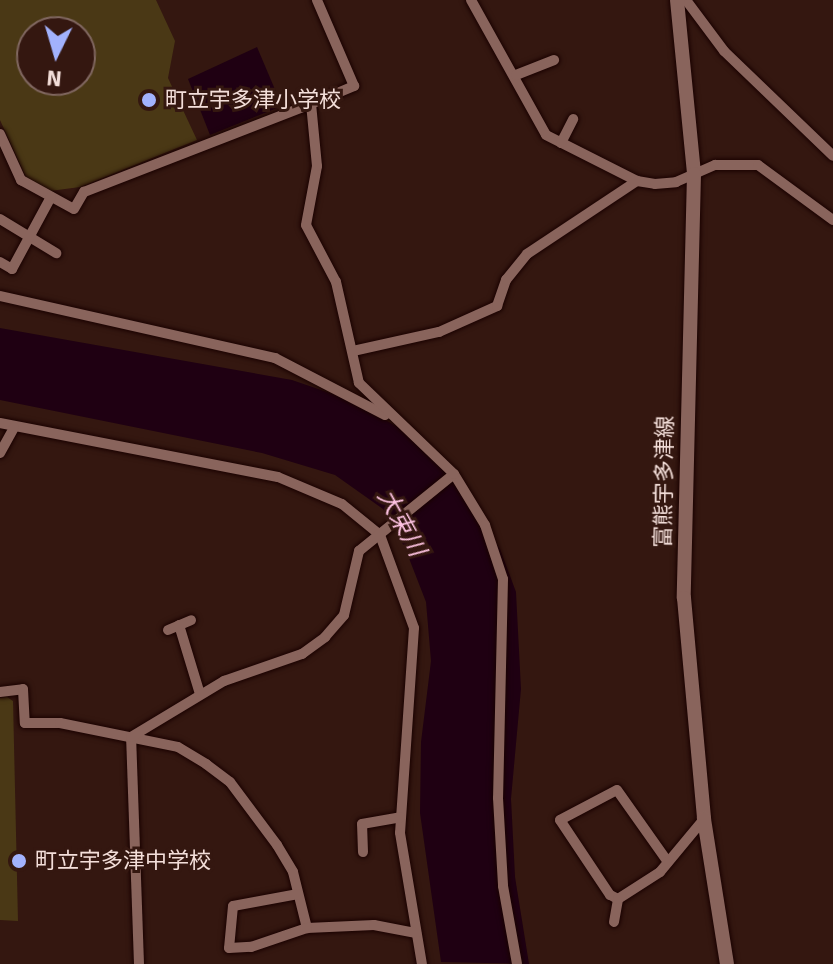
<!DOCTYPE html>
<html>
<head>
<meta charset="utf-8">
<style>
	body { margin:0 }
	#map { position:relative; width:833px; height:964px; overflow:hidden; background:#341710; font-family:Signika,"Noto Sans JP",sans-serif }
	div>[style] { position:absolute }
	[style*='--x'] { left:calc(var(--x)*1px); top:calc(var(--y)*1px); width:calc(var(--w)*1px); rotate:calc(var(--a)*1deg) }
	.green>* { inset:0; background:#4a3815 }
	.water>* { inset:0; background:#1f0012 }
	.roads { filter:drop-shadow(0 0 2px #1a0200) drop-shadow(0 0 2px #1a0200) }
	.minor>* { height:10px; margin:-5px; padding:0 5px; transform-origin:5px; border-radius:5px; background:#89645c }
	.secondary>* { height:14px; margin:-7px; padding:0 7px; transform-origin:7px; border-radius:7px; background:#89645c }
	.dots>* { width:22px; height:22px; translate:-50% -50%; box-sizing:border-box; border:4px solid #341710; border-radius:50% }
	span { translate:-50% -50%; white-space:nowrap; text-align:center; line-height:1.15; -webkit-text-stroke:6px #341710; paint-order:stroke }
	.poi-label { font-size:22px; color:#f3ded9 }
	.left { translate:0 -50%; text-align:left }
	.street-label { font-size:22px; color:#f3ded9 }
	.water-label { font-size:24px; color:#fec3e2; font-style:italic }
	.north { position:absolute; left:16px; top:16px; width:80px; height:80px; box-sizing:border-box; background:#341710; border:2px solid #806760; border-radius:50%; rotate:185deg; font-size:22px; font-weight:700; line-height:32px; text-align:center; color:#f3ded9 }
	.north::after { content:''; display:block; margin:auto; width:28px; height:36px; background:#a2b2fd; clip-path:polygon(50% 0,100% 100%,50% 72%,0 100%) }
</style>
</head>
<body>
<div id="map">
	<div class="green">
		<i style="clip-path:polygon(evenodd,0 0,156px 0,175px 41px,168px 78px,197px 140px,80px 187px,50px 191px,26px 177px,0 120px,0 0,32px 32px,80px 32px,80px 80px,32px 80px,32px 32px)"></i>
		<i style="clip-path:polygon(7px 697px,13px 701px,18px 921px,0 920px,0 698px)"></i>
	</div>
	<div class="water">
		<i style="clip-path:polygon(257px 47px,282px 106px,210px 135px,188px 79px)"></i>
		<i style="clip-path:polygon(0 328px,292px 380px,350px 400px,403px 430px,441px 460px,500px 549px,516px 592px,521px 689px,511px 799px,515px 877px,529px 964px,441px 962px,420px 813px,421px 742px,431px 661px,426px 602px,405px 548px,383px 509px,335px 475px,262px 453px,0 400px)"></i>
	</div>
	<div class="roads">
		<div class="minor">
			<i style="--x:471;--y:0;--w:154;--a:60.9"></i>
			<i style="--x:546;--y:135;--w:102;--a:26.8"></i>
			<i style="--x:637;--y:181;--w:18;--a:9"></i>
			<i style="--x:655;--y:184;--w:21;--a:-5"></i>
			<i style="--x:676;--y:182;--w:43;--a:-23.6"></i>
			<i style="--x:715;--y:165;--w:43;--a:0"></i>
			<i style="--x:758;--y:165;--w:93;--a:36.3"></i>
			<i style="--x:686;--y:0;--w:64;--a:53.3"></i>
			<i style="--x:724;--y:51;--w:151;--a:43.9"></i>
			<i style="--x:516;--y:75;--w:41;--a:-21.5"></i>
			<i style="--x:0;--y:134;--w:51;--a:65.5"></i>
			<i style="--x:21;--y:180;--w:60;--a:28.7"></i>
			<i style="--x:74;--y:209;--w:20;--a:-60"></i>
			<i style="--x:84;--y:192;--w:243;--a:-21.2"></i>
			<i style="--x:561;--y:143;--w:27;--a:-63"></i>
			<i style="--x:0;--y:219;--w:66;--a:31.3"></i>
			<i style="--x:0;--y:262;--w:14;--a:30"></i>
			<i style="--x:12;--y:269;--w:82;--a:-61.6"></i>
			<i style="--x:0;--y:296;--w:282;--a:12.7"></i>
			<i style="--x:275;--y:358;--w:124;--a:27.4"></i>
			<i style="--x:353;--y:351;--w:88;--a:-12.5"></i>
			<i style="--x:439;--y:332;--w:64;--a:-24.1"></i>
			<i style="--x:497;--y:306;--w:28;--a:-71"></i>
			<i style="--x:506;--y:280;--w:33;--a:-51"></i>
			<i style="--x:527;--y:254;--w:132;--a:-33.6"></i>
			<i style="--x:0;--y:423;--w:283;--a:11"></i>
			<i style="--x:278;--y:477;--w:69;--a:22.9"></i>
			<i style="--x:342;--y:504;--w:49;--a:39.2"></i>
			<i style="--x:380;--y:535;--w:99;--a:69.9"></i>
			<i style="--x:414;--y:628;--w:205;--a:93.9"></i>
			<i style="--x:400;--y:833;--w:133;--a:80.5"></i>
			<i style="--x:0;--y:453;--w:29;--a:-61"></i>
			<i style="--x:454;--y:474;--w:60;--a:58.7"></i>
			<i style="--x:485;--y:525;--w:57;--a:71.6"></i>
			<i style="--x:503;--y:579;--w:219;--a:91.3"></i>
			<i style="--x:498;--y:798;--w:88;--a:86.7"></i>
			<i style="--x:503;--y:886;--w:79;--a:79.8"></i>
			<i style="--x:179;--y:625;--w:72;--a:73.1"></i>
			<i style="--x:168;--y:630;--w:25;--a:-23"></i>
			<i style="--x:0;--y:692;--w:23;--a:-7"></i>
			<i style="--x:23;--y:689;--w:34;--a:87"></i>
			<i style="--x:25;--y:723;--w:35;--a:0"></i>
			<i style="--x:60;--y:723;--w:120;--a:11.5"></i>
			<i style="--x:178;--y:747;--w:33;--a:31"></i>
			<i style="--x:206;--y:764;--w:30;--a:37"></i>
			<i style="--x:230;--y:782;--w:79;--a:53.3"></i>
			<i style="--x:277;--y:845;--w:31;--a:59"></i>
			<i style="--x:293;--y:872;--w:58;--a:76"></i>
			<i style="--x:307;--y:928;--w:67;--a:-2.6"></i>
			<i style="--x:374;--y:925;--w:43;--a:10.8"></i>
			<i style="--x:363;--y:852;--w:28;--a:-92"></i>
			<i style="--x:362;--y:824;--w:39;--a:-10"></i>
			<i style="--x:298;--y:894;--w:66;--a:169.5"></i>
			<i style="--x:233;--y:906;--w:42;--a:95.4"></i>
			<i style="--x:229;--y:948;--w:22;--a:-3"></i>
			<i style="--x:251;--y:947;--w:59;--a:-18.7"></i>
			<i style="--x:618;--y:899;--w:9;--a:-153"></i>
			<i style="--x:610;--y:895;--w:90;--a:-123.7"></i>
			<i style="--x:560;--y:820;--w:64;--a:-27.8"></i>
			<i style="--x:617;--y:790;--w:88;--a:54.7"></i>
			<i style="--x:614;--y:922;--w:23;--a:-80"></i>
			<i style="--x:618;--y:899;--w:50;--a:-32.7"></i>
			<i style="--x:660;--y:872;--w:69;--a:-50.3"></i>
			<i style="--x:139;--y:964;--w:227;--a:-92"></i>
			<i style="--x:131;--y:737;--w:109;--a:-31.1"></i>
			<i style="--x:224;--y:681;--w:83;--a:-19.1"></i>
			<i style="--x:302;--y:654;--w:29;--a:-36"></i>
			<i style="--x:325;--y:637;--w:29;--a:-49"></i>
			<i style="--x:344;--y:615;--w:66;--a:-76.8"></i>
			<i style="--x:359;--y:551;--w:122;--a:-39"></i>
			<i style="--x:454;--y:474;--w:132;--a:-136.2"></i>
			<i style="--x:359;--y:383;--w:104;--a:-102.8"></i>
			<i style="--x:336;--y:282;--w:64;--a:-117.8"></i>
			<i style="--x:306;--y:225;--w:60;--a:-79.4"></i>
			<i style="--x:317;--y:166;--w:62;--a:-95.5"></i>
			<i style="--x:311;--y:104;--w:47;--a:-22.7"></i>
			<i style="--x:354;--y:86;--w:94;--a:-113.3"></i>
		</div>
		<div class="secondary">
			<i style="--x:677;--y:0;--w:175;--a:84.4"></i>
			<i style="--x:694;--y:174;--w:424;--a:91.4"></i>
			<i style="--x:684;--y:598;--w:222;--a:84.8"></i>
			<i style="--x:704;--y:819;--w:147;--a:81"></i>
		</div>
	</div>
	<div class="dots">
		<i style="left:149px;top:100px;background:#a2b2fd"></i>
		<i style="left:19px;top:861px;background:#a2b2fd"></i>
	</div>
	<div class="poi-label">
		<span class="left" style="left:165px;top:100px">町立宇多津小学校</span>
		<span class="left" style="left:35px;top:861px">町立宇多津中学校</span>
	</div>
	<div class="street-label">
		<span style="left:664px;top:482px;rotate:-89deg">富熊宇多津線</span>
	</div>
	<div class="water-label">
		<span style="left:401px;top:523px;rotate:61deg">大束川</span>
	</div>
	<div class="north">N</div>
</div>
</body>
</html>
